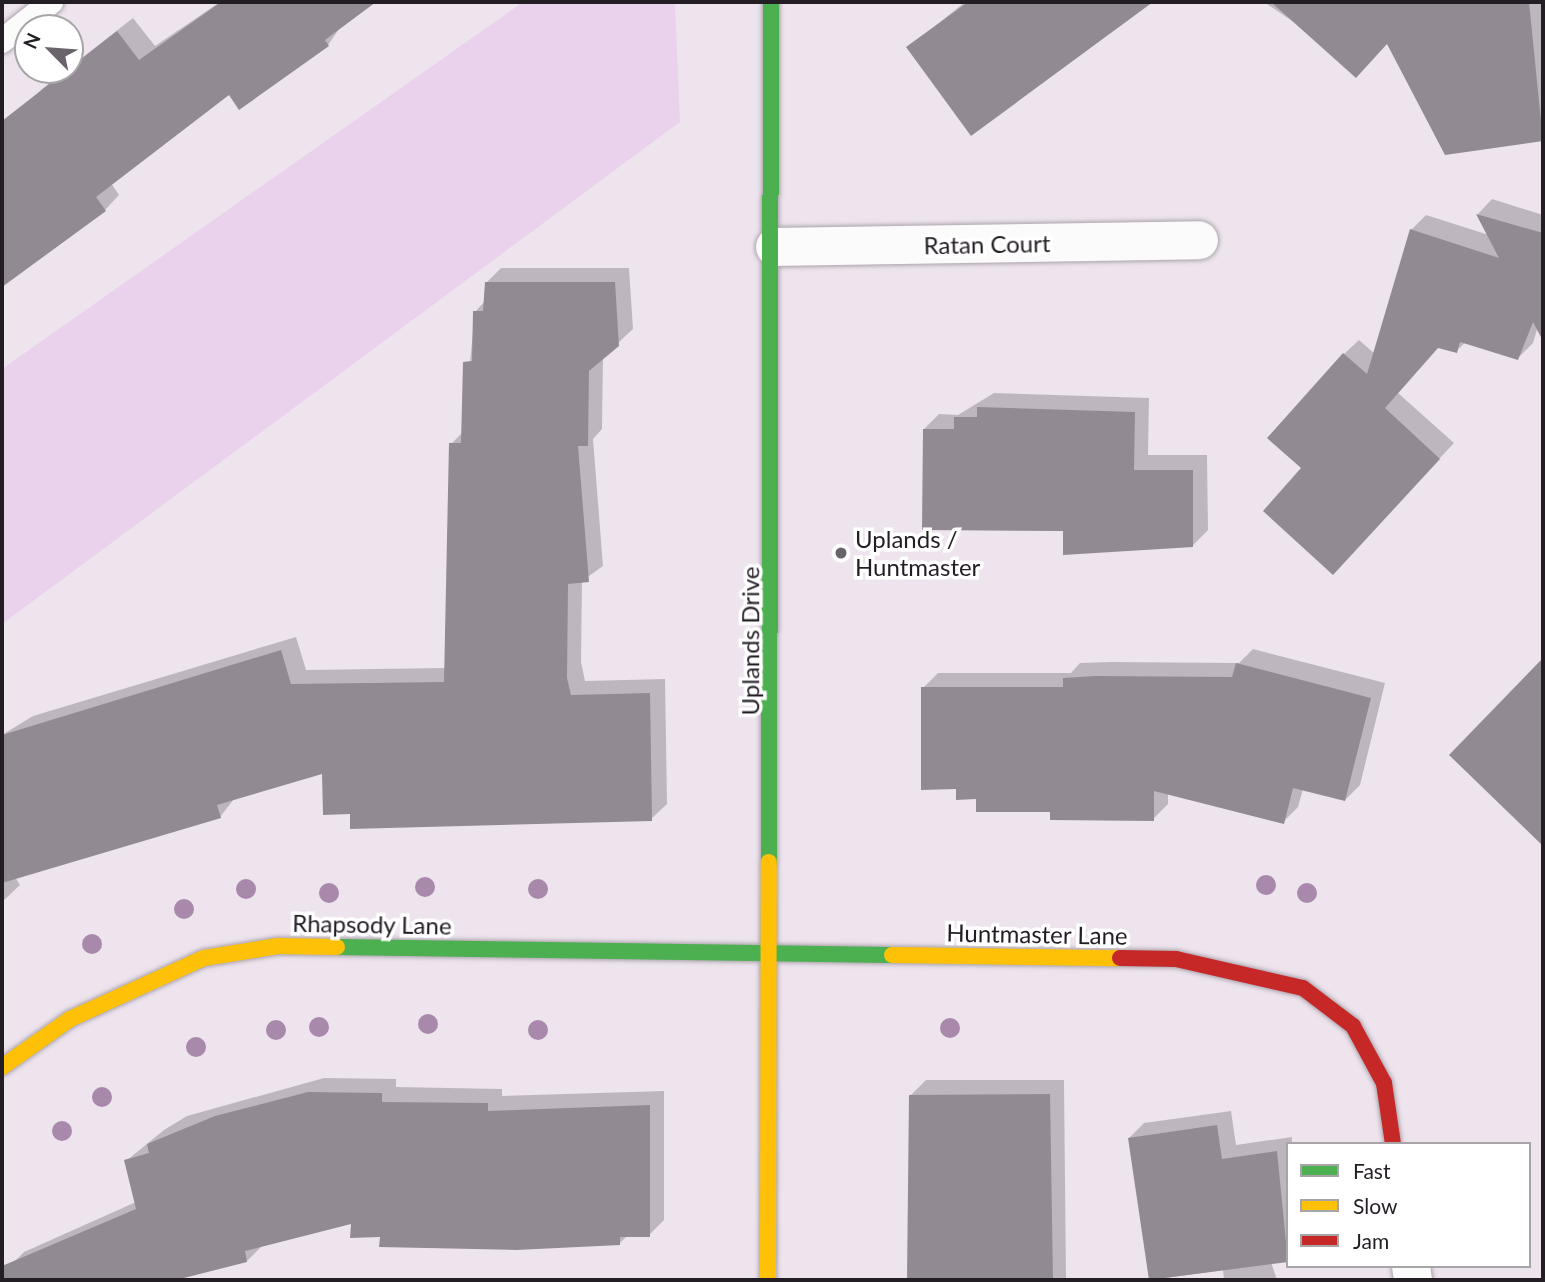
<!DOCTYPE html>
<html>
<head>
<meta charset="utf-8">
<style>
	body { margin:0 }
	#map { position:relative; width:1545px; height:1282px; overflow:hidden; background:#eee4ee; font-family:Lato,sans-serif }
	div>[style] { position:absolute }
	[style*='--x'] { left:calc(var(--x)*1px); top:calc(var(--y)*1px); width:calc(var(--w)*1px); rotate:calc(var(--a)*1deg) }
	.green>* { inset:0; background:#ead1ec }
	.shadow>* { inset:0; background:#0003 }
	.building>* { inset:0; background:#928a92 }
	.roads { filter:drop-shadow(0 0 2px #aba4ab) drop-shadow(0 0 2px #aba4ab) }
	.lane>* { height:24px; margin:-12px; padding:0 12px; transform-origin:12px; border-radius:12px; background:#fcfbfc }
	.street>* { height:38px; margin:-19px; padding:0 19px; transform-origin:19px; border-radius:19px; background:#fcfbfc }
	.fast>* { height:16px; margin:-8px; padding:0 8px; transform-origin:8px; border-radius:8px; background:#4caf50 }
	.slow>* { height:16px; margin:-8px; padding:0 8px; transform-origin:8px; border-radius:8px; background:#ffc107 }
	.jam>* { height:16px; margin:-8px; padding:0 8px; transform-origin:8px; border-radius:8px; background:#c62828 }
	.trees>* { width:20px; height:20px; margin:-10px; border-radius:50%; background:#a889ab }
	.dots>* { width:19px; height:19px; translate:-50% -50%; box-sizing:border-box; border:4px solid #fff; border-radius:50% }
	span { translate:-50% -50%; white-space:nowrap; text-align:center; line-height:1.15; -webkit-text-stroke:7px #fff; paint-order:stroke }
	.street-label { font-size:24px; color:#231d24 }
	.poi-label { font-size:24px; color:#231d24 }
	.left { translate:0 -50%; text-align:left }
	.frame { position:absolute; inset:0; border:4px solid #231d24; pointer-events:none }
	.legend { position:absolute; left:1286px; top:1142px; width:245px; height:126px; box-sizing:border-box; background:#fff; border:2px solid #a7a5a7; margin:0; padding:9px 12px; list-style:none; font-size:21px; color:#231d24 }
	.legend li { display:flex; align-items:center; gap:14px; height:35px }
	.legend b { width:35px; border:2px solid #a7a5a7 }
	.north { position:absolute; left:14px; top:14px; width:70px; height:70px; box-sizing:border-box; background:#fff; border:2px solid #a7a5a7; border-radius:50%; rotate:295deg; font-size:19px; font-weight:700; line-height:28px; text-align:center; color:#231d24 }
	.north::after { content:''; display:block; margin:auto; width:24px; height:32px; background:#6a636b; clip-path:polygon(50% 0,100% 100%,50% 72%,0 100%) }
</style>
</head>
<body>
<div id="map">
	<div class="green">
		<i style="clip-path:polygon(523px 2px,675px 2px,680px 122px,2px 624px,2px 369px)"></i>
	</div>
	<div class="shadow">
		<i style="clip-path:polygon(220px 2px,373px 2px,341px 26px,328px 45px,240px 108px,229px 93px,111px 183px,119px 195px,105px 210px,2px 287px,2px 136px,34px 111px,27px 104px,42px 89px,133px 18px,155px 46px)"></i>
		<i style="clip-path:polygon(965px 2px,1146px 2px,1133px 14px,908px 48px)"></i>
		<i style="clip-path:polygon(1264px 2px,1543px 2px,1543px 139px,1446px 153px,1387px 42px,1307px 31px)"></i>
		<i style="clip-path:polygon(1492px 199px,1543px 215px,1543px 309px,1533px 343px,1518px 358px,1466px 342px,1456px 351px,1439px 346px,1398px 393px,1454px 443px,1348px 557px,1303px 468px,1344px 354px,1359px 340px,1375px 354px,1411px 230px,1426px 215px,1489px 235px,1478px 214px)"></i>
		<i style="clip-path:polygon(501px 268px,629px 268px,633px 329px,603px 357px,602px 429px,593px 439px,603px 566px,582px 581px,581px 662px,585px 681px,665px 679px,667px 804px,651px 819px,351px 813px,324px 772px,234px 799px,220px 817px,15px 877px,20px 885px,2px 902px,2px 735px,33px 716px,296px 637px,306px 670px,446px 668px,451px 444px,463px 432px,475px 312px,485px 301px,486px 283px)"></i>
		<i style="clip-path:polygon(994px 393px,1149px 398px,1148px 455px,1207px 455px,1208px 530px,1193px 545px,1064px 553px,1064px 529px,924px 429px,939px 414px,958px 415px)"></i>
		<i style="clip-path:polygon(1253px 649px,1385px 683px,1360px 785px,1345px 800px,1303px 789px,1298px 807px,1283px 822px,1168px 793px,1168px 804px,1153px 819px,978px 798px,957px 787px,923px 688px,938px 673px,1071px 673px,1080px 663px,1111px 662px,1239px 663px)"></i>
		<i style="clip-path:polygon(1543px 661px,1543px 824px,1452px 755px)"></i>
		<i style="clip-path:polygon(324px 1078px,396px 1079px,396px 1087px,502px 1089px,502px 1096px,664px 1091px,664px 1220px,649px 1235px,628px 1235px,619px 1244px,381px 1236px,352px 1222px,262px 1246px,247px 1261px,168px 1280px,2px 1280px,13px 1276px,9px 1267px,24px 1252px,136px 1202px,126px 1161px,164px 1130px,187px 1116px)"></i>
		<i style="clip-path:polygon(926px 1080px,1064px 1080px,1066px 1280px,910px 1280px,911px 1095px)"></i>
		<i style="clip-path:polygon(1231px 1111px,1236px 1145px,1292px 1137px,1288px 1260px,1271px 1262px,1277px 1280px,1224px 1280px,1223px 1270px,1151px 1280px,1129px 1138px,1144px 1123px)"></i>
	</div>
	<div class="building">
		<i style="clip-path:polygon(221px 2px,376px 2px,325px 40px,329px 46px,239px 110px,229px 95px,96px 197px,106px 211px,2px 287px,2px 121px,117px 31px,139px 60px)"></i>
		<i style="clip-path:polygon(968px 2px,1153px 2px,971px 136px,906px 47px)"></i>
		<i style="clip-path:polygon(1271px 2px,1529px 2px,1543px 141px,1445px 155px,1387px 44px,1356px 78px)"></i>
		<i style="clip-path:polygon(1476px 214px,1543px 233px,1543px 341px,1533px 322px,1518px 360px,1460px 342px,1457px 353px,1438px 348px,1385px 408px,1440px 459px,1333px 575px,1263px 511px,1301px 468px,1267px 438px,1343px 353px,1367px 374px,1410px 229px,1499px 258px)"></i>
		<i style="clip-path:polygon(485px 282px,615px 282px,619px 346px,589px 371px,588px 446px,578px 446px,589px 582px,568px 584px,567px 678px,571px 695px,650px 693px,652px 821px,350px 829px,350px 814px,323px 815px,322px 774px,217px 805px,221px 818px,2px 883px,2px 735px,281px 650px,291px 684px,444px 682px,449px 443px,461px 443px,463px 362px,472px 361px,473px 311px,483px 311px)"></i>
		<i style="clip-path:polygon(977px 407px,1135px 412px,1134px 470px,1193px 470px,1193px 547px,1063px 555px,1063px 531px,922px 530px,923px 429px,954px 429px,954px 417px,977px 417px)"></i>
		<i style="clip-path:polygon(1543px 658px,1543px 846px,1449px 755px)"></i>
		<i style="clip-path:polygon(1236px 663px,1371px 698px,1345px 801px,1293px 788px,1284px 824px,1154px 791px,1154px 821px,1050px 820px,1050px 812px,976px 812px,976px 799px,956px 800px,956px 789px,921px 790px,921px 687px,1063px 687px,1063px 678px,1095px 676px,1232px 677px)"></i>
		<i style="clip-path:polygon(308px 1092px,382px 1093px,382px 1102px,488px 1103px,488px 1111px,650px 1105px,650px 1237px,620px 1237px,620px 1245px,516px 1250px,379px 1247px,380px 1237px,350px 1238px,351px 1224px,245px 1251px,247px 1262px,176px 1280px,2px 1280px,2px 1266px,136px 1209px,124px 1160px,149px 1153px,147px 1144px,215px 1116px)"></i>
		<i style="clip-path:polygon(1050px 1094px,1053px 1280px,907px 1280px,909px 1095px)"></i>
		<i style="clip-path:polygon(1217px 1125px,1222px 1159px,1277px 1151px,1288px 1262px,1149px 1280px,1128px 1138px)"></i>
	</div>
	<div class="roads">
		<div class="lane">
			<i style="--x:2;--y:41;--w:63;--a:-38.5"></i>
		</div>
		<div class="street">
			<i style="--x:775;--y:247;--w:424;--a:-0.9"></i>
			<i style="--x:1411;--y:1266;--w:14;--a:82"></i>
		</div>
		<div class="fast">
			<i style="--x:769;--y:862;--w:860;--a:-89.87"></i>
			<i style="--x:337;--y:947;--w:555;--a:0.83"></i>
		</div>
		<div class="slow">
			<i style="--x:892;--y:955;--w:228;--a:0.8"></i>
			<i style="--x:2;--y:1067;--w:83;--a:-35.2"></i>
			<i style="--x:70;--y:1019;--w:147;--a:-24.5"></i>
			<i style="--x:204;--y:958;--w:75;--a:-9.2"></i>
			<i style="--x:278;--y:946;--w:59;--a:1"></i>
			<i style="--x:768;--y:1280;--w:418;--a:-89.9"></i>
		</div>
		<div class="jam">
			<i style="--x:1120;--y:958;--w:56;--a:1"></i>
			<i style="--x:1176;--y:959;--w:130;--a:12.9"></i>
			<i style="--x:1303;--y:988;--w:63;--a:37.2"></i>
			<i style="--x:1353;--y:1026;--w:65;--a:61.5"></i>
			<i style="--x:1384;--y:1083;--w:62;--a:81.6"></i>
		</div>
	</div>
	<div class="trees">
		<i style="left:1266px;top:885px"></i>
		<i style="left:425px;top:887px"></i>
		<i style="left:246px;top:889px"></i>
		<i style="left:538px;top:889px"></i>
		<i style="left:329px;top:893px"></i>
		<i style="left:1307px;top:893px"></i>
		<i style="left:184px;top:909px"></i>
		<i style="left:92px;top:944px"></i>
		<i style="left:428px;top:1024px"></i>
		<i style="left:319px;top:1027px"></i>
		<i style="left:950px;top:1028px"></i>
		<i style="left:276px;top:1030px"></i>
		<i style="left:538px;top:1030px"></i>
		<i style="left:196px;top:1047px"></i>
		<i style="left:102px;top:1097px"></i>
		<i style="left:62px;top:1131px"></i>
	</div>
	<div class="dots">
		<i style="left:841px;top:553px;background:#6a636b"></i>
	</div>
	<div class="street-label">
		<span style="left:987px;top:244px;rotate:-1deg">Ratan Court</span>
		<span style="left:750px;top:641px;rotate:-90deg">Uplands Drive</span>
		<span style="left:372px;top:924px;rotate:1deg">Rhapsody Lane</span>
		<span style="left:1037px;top:934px;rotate:1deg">Huntmaster Lane</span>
	</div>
	<div class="poi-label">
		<span class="left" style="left:855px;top:553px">Uplands /<br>Huntmaster</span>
	</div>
	<div class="frame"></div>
	<ul class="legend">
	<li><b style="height:9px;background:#4caf50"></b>Fast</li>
	<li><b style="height:9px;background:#ffc107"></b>Slow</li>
	<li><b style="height:9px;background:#c62828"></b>Jam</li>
	</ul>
	<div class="north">N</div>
</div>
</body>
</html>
